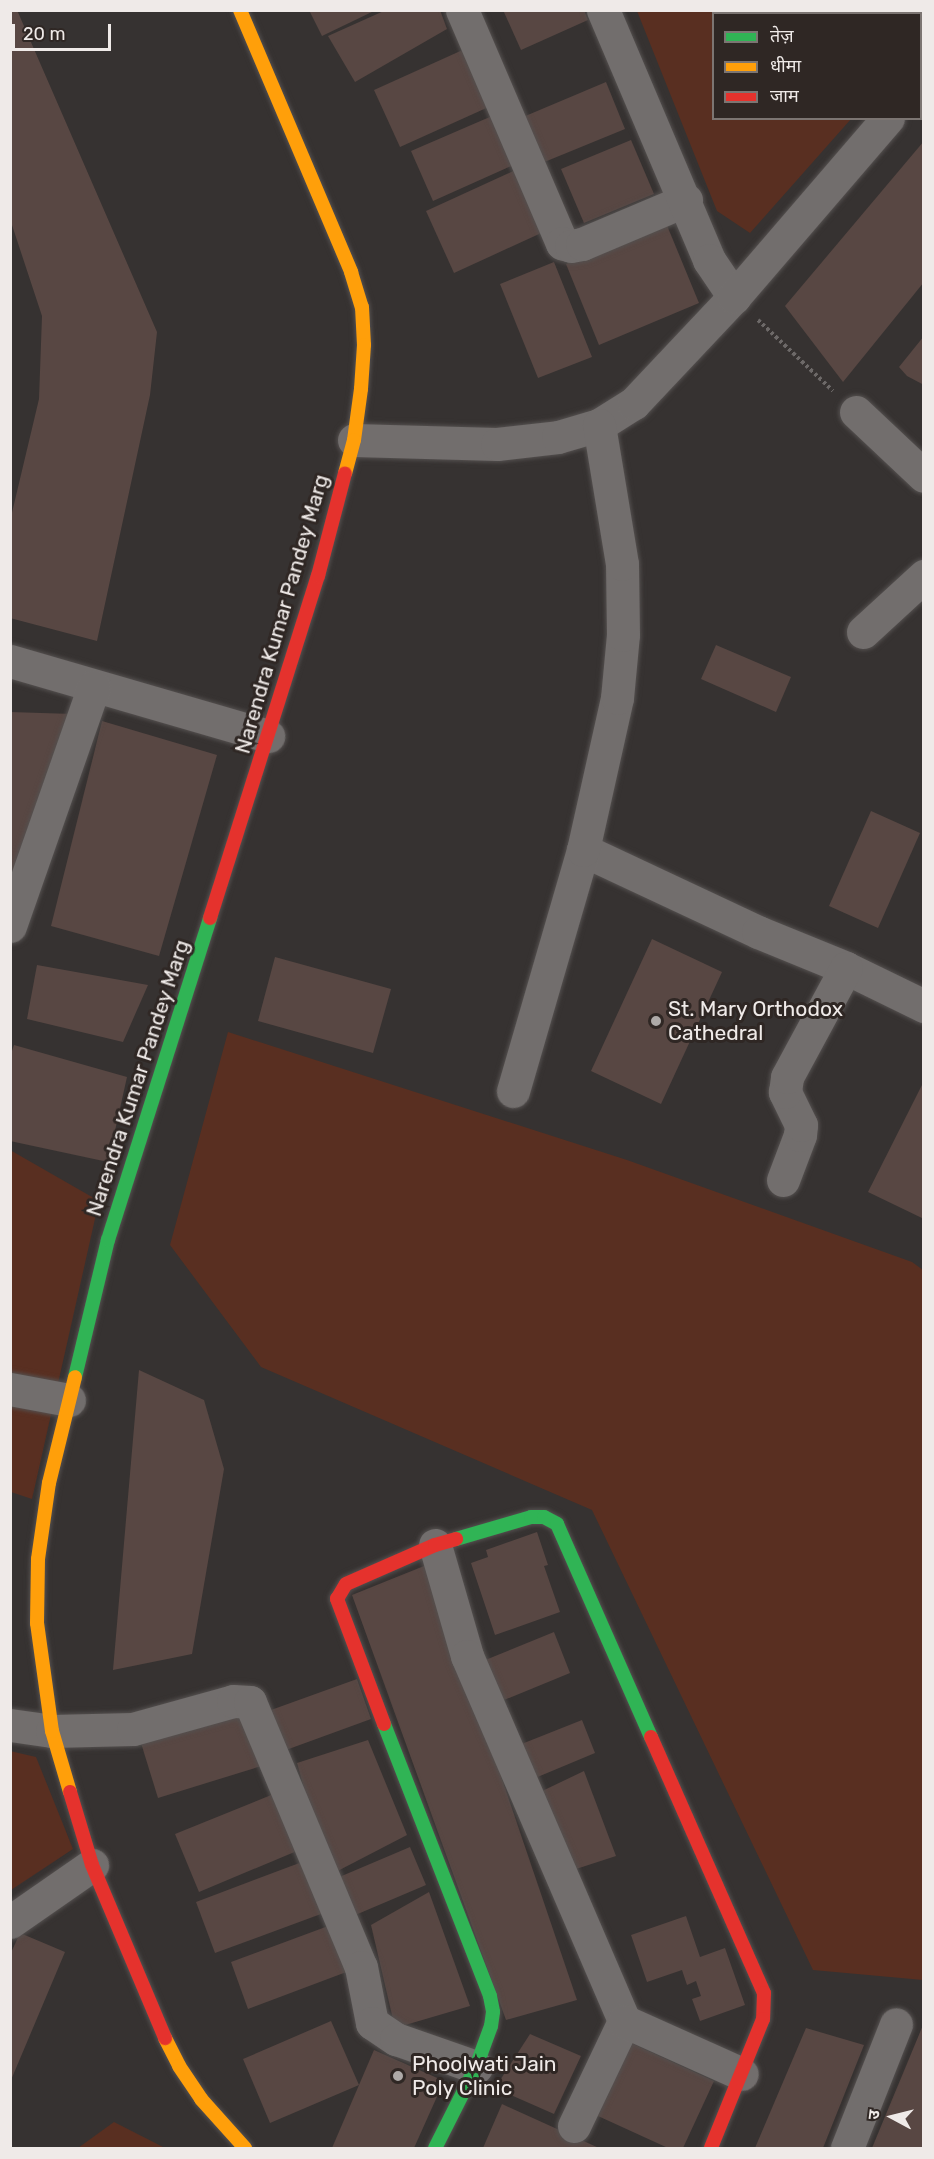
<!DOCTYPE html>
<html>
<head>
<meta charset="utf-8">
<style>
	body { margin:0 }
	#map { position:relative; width:934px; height:2159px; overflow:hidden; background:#363231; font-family:Rubik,"Noto Sans Devanagari",sans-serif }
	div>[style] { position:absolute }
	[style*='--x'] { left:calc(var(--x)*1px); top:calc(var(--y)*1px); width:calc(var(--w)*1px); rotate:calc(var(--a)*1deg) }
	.green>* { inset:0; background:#592f21 }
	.building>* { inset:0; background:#584743 }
	.path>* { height:4px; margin-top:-2px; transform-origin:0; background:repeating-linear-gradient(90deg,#6d6968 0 3px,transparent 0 6px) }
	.roads { filter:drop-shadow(0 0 2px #54504f) drop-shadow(0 0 2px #54504f) }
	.street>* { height:33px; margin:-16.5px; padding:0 16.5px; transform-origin:16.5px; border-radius:16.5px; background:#726e6d }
	.fast>* { height:14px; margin:-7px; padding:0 7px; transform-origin:7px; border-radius:7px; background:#30b455 }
	.slow>* { height:14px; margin:-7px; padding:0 7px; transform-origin:7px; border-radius:7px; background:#ff9f0a }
	.jam>* { height:14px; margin:-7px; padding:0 7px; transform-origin:7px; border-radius:7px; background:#e5322d }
	.dots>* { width:16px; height:16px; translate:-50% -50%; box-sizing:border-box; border:3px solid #2f2724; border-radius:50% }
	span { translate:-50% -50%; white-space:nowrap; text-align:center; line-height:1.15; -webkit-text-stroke:6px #2f2724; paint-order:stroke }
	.street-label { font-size:21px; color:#efeae8 }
	.poi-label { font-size:21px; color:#efeae8 }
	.left { translate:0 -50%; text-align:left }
	.frame { position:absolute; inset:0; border:12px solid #efeae8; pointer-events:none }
	.legend { position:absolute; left:712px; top:12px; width:210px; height:108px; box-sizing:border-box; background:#2f2724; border:2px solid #7c7572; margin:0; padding:8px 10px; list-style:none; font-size:18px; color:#efeae8 }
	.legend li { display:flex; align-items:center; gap:12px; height:30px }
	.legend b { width:30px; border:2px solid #7c7572 }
	.north { position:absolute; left:862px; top:2087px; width:60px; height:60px; -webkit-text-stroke:4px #2f2724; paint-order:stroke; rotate:277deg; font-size:16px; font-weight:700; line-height:24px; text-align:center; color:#efeae8 }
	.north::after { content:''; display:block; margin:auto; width:21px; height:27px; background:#efeae8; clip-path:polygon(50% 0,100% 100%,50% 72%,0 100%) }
	.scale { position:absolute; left:12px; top:24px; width:99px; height:27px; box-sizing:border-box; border:3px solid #efeae8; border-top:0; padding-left:8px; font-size:18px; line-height:21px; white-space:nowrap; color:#efeae8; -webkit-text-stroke:4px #2f2724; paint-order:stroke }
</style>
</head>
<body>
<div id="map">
	<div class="green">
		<i style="clip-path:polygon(637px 11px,923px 11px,923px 36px,921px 40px,920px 14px,714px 14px,714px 118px,851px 119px,750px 233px,717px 211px)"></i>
		<i style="clip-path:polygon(228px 1032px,627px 1160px,912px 1262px,923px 1270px,923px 1980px,813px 1970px,592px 1510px,261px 1367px,170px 1245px)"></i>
		<i style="clip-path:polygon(10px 1150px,99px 1201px,32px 1499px,11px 1492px)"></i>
		<i style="clip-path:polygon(10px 1751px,36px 1757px,73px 1849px,11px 1890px)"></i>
		<i style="clip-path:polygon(114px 2122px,165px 2148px,78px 2148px)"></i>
	</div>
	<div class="building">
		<i style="clip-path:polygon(10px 10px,17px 10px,157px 332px,150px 395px,97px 641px,10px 618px,10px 521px,39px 399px,42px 316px,10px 219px)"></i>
		<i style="clip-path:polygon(309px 10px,376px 10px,322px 36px)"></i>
		<i style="clip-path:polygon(386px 10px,440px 10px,447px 29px,355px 82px,328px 36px)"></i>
		<i style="clip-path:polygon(503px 10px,584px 10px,588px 20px,521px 50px)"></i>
		<i style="clip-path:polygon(467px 48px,493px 105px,400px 147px,374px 90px)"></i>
		<i style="clip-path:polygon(606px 82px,625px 129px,542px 163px,523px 117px)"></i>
		<i style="clip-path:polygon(499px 113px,520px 162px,433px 201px,411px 151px)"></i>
		<i style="clip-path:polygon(631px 140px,654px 194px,584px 223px,561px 169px)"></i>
		<i style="clip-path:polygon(924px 141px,924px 282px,843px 382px,785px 306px)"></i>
		<i style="clip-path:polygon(522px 167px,550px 229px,454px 273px,426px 211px)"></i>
		<i style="clip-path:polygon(666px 223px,699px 303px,599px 345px,566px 264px)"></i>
		<i style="clip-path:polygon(554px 262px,592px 357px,538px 378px,500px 284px)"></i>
		<i style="clip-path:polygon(924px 336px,924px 385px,907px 376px,899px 367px)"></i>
		<i style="clip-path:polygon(716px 645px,791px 677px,776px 712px,701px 679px)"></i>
		<i style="clip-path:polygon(10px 712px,73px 714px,10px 884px)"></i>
		<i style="clip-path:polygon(102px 721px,217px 755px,159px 956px,51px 926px)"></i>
		<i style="clip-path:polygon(871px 811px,920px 833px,878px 928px,829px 906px)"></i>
		<i style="clip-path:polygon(652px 939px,722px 972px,661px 1104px,591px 1071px)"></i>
		<i style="clip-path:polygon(275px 957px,391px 989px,373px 1053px,258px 1021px)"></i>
		<i style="clip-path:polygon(37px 965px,148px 985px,123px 1042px,27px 1019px)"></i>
		<i style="clip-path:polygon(14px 1045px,127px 1077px,108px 1162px,10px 1141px,10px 1057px)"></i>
		<i style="clip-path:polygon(924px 1081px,924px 1219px,868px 1192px)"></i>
		<i style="clip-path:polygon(139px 1370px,204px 1400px,224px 1469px,192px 1654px,113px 1670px)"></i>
		<i style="clip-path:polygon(537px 1532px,548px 1565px,544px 1566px,560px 1612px,495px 1635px,471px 1563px,488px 1557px,486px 1550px)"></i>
		<i style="clip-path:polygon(429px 1564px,577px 2000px,506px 2020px,352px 1595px)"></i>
		<i style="clip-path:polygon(554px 1632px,570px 1673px,492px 1705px,473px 1665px)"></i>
		<i style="clip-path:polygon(357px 1679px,371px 1719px,286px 1750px,271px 1710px)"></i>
		<i style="clip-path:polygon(251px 1708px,268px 1764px,158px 1798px,141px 1743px)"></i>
		<i style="clip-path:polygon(582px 1720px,595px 1753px,528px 1781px,514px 1747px)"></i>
		<i style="clip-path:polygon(368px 1740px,407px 1835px,328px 1876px,297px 1763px)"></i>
		<i style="clip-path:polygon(584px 1771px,616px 1856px,570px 1871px,538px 1793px)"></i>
		<i style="clip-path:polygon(281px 1791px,304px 1848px,199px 1892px,175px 1834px)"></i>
		<i style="clip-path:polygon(410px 1847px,426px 1885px,353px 1916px,337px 1878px)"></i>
		<i style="clip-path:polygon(310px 1859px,329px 1911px,215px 1953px,196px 1902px)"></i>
		<i style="clip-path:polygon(429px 1892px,470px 2006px,395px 2028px,371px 1925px)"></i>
		<i style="clip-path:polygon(686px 1916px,700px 1957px,725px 1948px,745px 2005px,700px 2021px,692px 1999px,701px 1996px,696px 1981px,687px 1985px,682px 1970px,647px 1982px,631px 1935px)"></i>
		<i style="clip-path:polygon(339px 1922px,357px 1968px,248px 2009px,231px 1962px)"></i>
		<i style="clip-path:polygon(20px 1933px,65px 1952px,11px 2080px,10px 1955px)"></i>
		<i style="clip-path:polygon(331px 2021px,359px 2085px,270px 2123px,243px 2059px)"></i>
		<i style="clip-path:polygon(923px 2025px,924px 2148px,872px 2148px)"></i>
		<i style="clip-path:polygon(806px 2028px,864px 2045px,823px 2148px,755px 2148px)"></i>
		<i style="clip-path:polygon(530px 2034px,581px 2056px,554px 2114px,495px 2088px)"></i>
		<i style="clip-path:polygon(631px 2043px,714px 2081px,683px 2148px,668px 2148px,598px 2116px)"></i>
		<i style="clip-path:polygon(374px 2050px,444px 2081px,414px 2148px,332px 2148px)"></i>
		<i style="clip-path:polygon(502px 2104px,599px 2148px,483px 2148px)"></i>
	</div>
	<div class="path">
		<i style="--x:758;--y:320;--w:103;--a:43.4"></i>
	</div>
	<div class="roads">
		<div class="street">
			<i style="--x:462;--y:10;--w:254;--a:66.8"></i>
			<i style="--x:562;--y:243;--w:9;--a:18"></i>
			<i style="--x:571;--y:246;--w:11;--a:-10"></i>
			<i style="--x:582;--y:244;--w:113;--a:-22.9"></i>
			<i style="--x:603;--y:10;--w:272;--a:67"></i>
			<i style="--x:709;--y:260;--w:45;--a:56"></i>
			<i style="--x:920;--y:81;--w:6;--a:-45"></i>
			<i style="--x:856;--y:412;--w:93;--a:43.3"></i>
			<i style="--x:354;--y:440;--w:143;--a:1.6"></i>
			<i style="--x:497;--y:444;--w:61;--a:-6.5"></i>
			<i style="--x:558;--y:437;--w:43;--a:-16.3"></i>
			<i style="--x:599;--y:425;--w:41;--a:-32.2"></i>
			<i style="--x:634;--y:403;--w:146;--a:-46.7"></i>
			<i style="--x:734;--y:297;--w:236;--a:-49.3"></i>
			<i style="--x:863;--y:632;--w:83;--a:-42.6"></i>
			<i style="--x:10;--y:661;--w:269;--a:16.2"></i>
			<i style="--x:583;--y:850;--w:193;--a:25.1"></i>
			<i style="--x:758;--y:932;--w:95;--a:22.2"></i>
			<i style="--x:846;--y:968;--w:87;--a:26"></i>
			<i style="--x:10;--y:926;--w:254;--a:-70.7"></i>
			<i style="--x:513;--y:1091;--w:251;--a:-73.8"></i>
			<i style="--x:583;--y:850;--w:156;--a:-77.4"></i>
			<i style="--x:617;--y:698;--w:63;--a:-84.6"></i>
			<i style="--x:623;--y:635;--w:71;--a:-90.8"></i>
			<i style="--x:622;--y:564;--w:141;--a:-99.4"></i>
			<i style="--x:783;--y:1180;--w:48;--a:-69.3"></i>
			<i style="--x:800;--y:1135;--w:10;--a:-84"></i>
			<i style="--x:801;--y:1125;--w:37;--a:-116"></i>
			<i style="--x:785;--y:1092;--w:15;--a:-82"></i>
			<i style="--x:787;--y:1077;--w:124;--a:-61.6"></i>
			<i style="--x:10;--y:1389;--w:60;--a:10.6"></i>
			<i style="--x:435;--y:1545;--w:116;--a:73.9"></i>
			<i style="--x:467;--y:1656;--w:397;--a:66.7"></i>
			<i style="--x:10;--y:1725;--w:42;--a:8.1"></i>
			<i style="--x:52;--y:1731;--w:81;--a:-1.4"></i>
			<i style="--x:133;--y:1729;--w:104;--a:-15.6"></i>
			<i style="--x:233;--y:1701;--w:17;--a:3"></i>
			<i style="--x:250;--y:1702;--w:287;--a:67.3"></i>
			<i style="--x:361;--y:1967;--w:57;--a:78.9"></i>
			<i style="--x:372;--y:2023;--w:29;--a:34"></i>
			<i style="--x:396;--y:2039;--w:85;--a:19.3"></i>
			<i style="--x:10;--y:1922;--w:100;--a:-34.8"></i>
			<i style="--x:574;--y:2126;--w:116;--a:-64.5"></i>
			<i style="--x:624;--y:2021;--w:129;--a:24.2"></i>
			<i style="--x:847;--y:2148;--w:133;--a:-68.4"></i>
		</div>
		<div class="fast">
			<i style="--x:75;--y:1377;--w:141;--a:-76.5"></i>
			<i style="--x:108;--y:1240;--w:338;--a:-72.4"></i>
			<i style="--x:456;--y:1539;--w:78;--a:-16.3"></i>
			<i style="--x:531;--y:1517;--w:13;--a:0"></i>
			<i style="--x:544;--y:1517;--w:15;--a:28"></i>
			<i style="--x:557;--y:1524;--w:233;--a:66.2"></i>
			<i style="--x:384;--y:1724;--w:292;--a:68.7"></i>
			<i style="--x:490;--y:1996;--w:16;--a:79"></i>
			<i style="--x:493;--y:2012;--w:14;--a:98"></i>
			<i style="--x:491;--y:2026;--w:44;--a:110.1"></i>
			<i style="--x:476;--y:2067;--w:91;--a:116.8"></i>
		</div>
		<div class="slow">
			<i style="--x:240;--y:10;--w:285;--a:67"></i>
			<i style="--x:351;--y:272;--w:37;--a:73"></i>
			<i style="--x:362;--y:307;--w:38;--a:87"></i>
			<i style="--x:364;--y:345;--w:44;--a:93.9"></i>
			<i style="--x:361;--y:389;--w:51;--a:97.8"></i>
			<i style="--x:354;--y:440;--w:34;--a:105"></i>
			<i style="--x:70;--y:1792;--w:64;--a:-106.4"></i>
			<i style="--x:52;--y:1731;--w:109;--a:-97.9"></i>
			<i style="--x:37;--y:1623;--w:64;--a:-89.1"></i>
			<i style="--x:38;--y:1559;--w:77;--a:-81.8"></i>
			<i style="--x:49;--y:1483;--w:109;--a:-76.2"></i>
			<i style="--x:165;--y:2038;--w:31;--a:63"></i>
			<i style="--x:179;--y:2066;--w:40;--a:56"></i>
			<i style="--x:201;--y:2099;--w:66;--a:48.1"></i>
		</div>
		<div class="jam">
			<i style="--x:210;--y:918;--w:359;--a:-72.5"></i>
			<i style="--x:318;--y:576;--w:106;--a:-75.3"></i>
			<i style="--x:384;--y:1724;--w:134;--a:-110.6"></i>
			<i style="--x:337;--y:1599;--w:17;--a:-59"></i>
			<i style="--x:346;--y:1584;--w:97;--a:-23.7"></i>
			<i style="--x:435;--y:1545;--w:22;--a:-16"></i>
			<i style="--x:651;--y:1737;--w:280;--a:66.2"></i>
			<i style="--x:764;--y:1993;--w:26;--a:92"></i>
			<i style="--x:763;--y:2019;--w:139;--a:112"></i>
			<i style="--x:70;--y:1792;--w:76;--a:73.2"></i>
			<i style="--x:92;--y:1865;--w:188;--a:67.1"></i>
		</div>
	</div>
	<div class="dots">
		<i style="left:656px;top:1021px;background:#aeaaa8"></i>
		<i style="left:398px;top:2076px;background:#aeaaa8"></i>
	</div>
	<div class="street-label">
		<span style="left:282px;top:614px;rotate:-74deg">Narendra Kumar Pandey Marg</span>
		<span style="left:138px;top:1078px;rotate:-72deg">Narendra Kumar Pandey Marg</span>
	</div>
	<div class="poi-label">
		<span class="left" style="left:668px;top:1021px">St. Mary Orthodox<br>Cathedral</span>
		<span class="left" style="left:412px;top:2076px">Phoolwati Jain<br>Poly Clinic</span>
	</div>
	<div class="frame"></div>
	<ul class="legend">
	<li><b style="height:8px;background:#30b455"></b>तेज़</li>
	<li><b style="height:8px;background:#ff9f0a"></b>धीमा</li>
	<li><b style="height:8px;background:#e5322d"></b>जाम</li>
	</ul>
	<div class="north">उ</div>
	<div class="scale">20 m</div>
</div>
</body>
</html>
